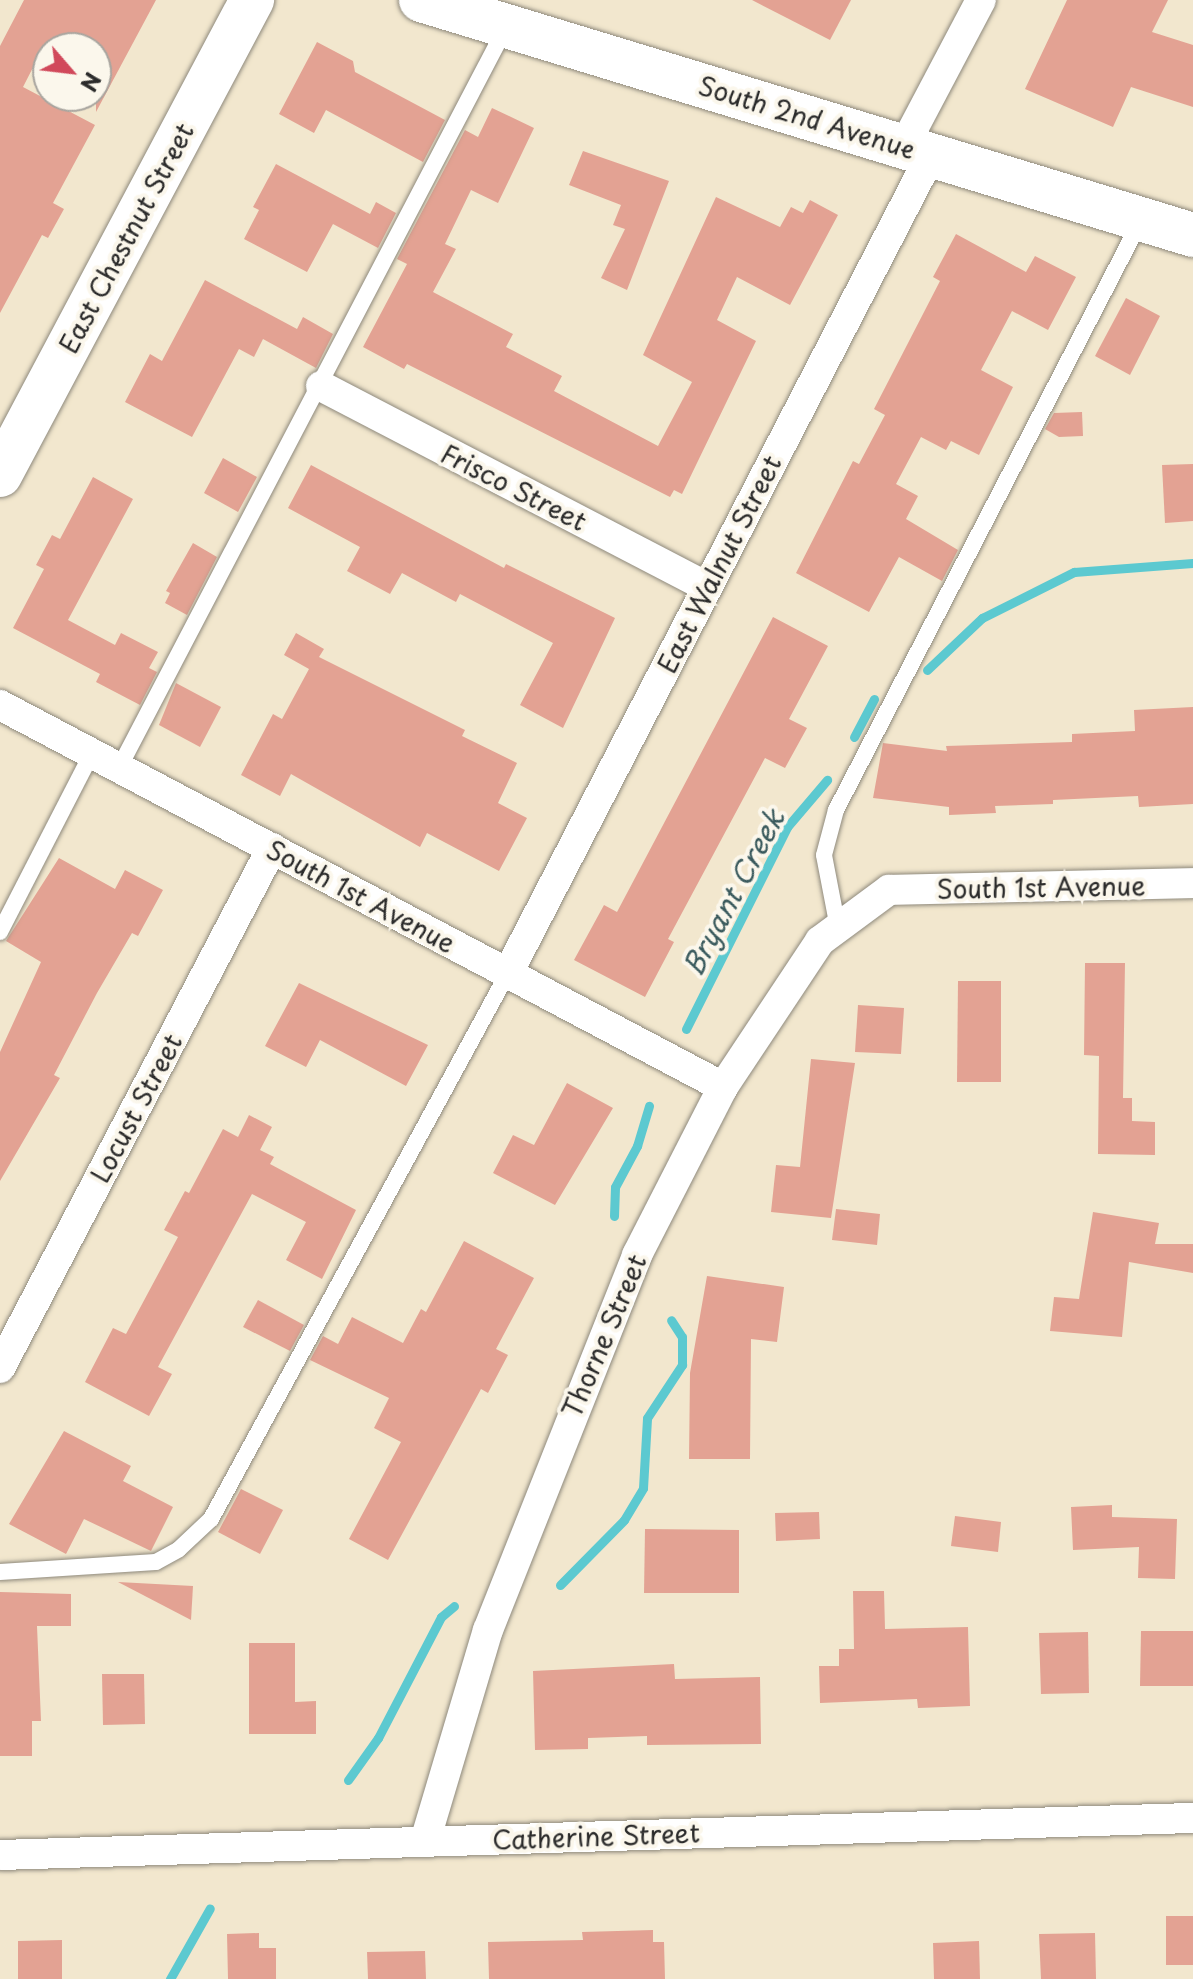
<!DOCTYPE html>
<html>
<head>
<meta charset="utf-8">
<style>
	body { margin:0 }
	#map { position:relative; width:1193px; height:1979px; overflow:hidden; background:#f2e7ce; font-family:"Playpen Sans",sans-serif }
	div>[style] { position:absolute }
	[style*='--x'] { left:calc(var(--x)*1px); top:calc(var(--y)*1px); width:calc(var(--w)*1px); rotate:calc(var(--a)*1deg) }
	.stream>* { height:9px; margin:-4.5px; padding:0 4.5px; transform-origin:4.5px; border-radius:4.5px; background:#5cc9d0 }
	.building>* { inset:0; background:#e3a293 }
	.roads { filter:drop-shadow(0 0 2px #8e897c) drop-shadow(0 0 2px #8e897c) }
	.service>* { height:16px; margin:-8px; padding:0 8px; transform-origin:8px; border-radius:8px; background:#fff }
	.minor>* { height:30px; margin:-15px; padding:0 15px; transform-origin:15px; border-radius:15px; background:#fff }
	.secondary>* { height:44px; margin:-22px; padding:0 22px; transform-origin:22px; border-radius:22px; background:#fff }
	span { translate:-50% -50%; white-space:nowrap; text-align:center; line-height:1.15; -webkit-text-stroke:8px #fbf7ec; paint-order:stroke }
	.street-label { font-size:26px; color:#2b2b2b }
	.water-label { font-size:28px; color:#3a5a5d; font-style:italic }
	.north { position:absolute; left:32px; top:32px; width:80px; height:80px; box-sizing:border-box; background:#fbf7ec; border:2px solid #a8a59f; border-radius:50%; rotate:118deg; font-size:22px; font-weight:700; line-height:32px; text-align:center; color:#2b2b2b }
	.north::after { content:''; display:block; margin:auto; width:28px; height:36px; background:#d1495b; clip-path:polygon(50% 0,100% 100%,50% 72%,0 100%) }
</style>
</head>
<body>
<div id="map">
	<div class="stream">
		<i style="--x:927;--y:670;--w:76;--a:-43.4"></i>
		<i style="--x:982;--y:618;--w:103;--a:-26.6"></i>
		<i style="--x:1074;--y:572;--w:119;--a:-4.3"></i>
		<i style="--x:854;--y:737;--w:43;--a:-62.2"></i>
		<i style="--x:686;--y:1029;--w:226;--a:-63.4"></i>
		<i style="--x:787;--y:827;--w:62;--a:-49.6"></i>
		<i style="--x:614;--y:1216;--w:29;--a:-88"></i>
		<i style="--x:615;--y:1187;--w:47;--a:-61.8"></i>
		<i style="--x:637;--y:1146;--w:42;--a:-73.3"></i>
		<i style="--x:560;--y:1585;--w:91;--a:-45.4"></i>
		<i style="--x:624;--y:1520;--w:37;--a:-59"></i>
		<i style="--x:643;--y:1488;--w:70;--a:-86.7"></i>
		<i style="--x:647;--y:1418;--w:64;--a:-56.6"></i>
		<i style="--x:682;--y:1365;--w:28;--a:-90"></i>
		<i style="--x:682;--y:1337;--w:20;--a:-123"></i>
		<i style="--x:348;--y:1780;--w:52;--a:-54.5"></i>
		<i style="--x:378;--y:1738;--w:136;--a:-62.5"></i>
		<i style="--x:441;--y:1617;--w:17;--a:-40"></i>
		<i style="--x:170;--y:1979;--w:81;--a:-60.6"></i>
	</div>
	<div class="building">
		<i style="clip-path:polygon(24px 0,156px 0,96px 112px,96px 48px,43px 48px,23px 87px,95px 125px,53px 203px,64px 209px,48px 238px,42px 235px,0 313px,0 46px)"></i>
		<i style="clip-path:polygon(752px 0,851px 0,830px 40px)"></i>
		<i style="clip-path:polygon(1067px 0,1168px 0,1152px 32px,1193px 45px,1193px 107px,1131px 87px,1113px 127px,1025px 89px)"></i>
		<i style="clip-path:polygon(317px 42px,353px 61px,355px 72px,445px 120px,423px 162px,326px 110px,314px 133px,279px 114px)"></i>
		<i style="clip-path:polygon(492px 108px,534px 128px,498px 203px,471px 190px,445px 244px,456px 249px,433px 292px,513px 334px,506px 347px,562px 376px,554px 391px,658px 446px,692px 382px,643px 355px,716px 197px,780px 227px,791px 207px,803px 213px,810px 200px,838px 215px,790px 305px,737px 277px,717px 320px,756px 341px,682px 494px,674px 490px,670px 497px,407px 364px,404px 369px,363px 347px,407px 264px,397px 259px,465px 130px,478px 137px)"></i>
		<i style="clip-path:polygon(583px 151px,669px 181px,627px 290px,601px 278px,625px 229px,613px 225px,621px 205px,569px 185px)"></i>
		<i style="clip-path:polygon(276px 164px,370px 214px,376px 202px,396px 213px,378px 248px,333px 224px,307px 272px,244px 239px,259px 210px,253px 207px)"></i>
		<i style="clip-path:polygon(956px 234px,1026px 272px,1035px 256px,1076px 277px,1048px 330px,1012px 311px,981px 370px,1013px 387px,979px 455px,951px 441px,946px 450px,921px 437px,896px 484px,918px 496px,906px 519px,958px 550px,942px 581px,899px 557px,869px 612px,796px 573px,853px 461px,859px 464px,885px 415px,874px 409px,940px 281px,933px 277px)"></i>
		<i style="clip-path:polygon(205px 280px,297px 329px,303px 317px,333px 334px,316px 368px,263px 339px,254px 357px,239px 349px,192px 437px,125px 402px,150px 354px,162px 361px)"></i>
		<i style="clip-path:polygon(1126px 298px,1160px 316px,1130px 375px,1095px 356px)"></i>
		<i style="clip-path:polygon(1082px 412px,1083px 436px,1059px 437px,1045px 429px,1054px 413px)"></i>
		<i style="clip-path:polygon(223px 458px,257px 477px,238px 512px,204px 493px)"></i>
		<i style="clip-path:polygon(1193px 464px,1193px 521px,1165px 523px,1162px 465px)"></i>
		<i style="clip-path:polygon(311px 465px,504px 568px,506px 564px,615px 618px,563px 728px,520px 705px,553px 643px,460px 594px,456px 602px,402px 573px,390px 594px,347px 571px,360px 547px,288px 508px)"></i>
		<i style="clip-path:polygon(93px 477px,133px 499px,68px 620px,115px 645px,121px 633px,158px 652px,149px 668px,157px 672px,140px 705px,96px 682px,100px 674px,13px 628px,44px 569px,36px 565px,52px 535px,60px 539px)"></i>
		<i style="clip-path:polygon(193px 543px,217px 557px,187px 615px,165px 603px,170px 593px,166px 591px)"></i>
		<i style="clip-path:polygon(773px 617px,828px 646px,789px 719px,807px 728px,785px 768px,765px 758px,668px 939px,674px 942px,645px 997px,574px 960px,604px 905px,617px 912px)"></i>
		<i style="clip-path:polygon(296px 633px,324px 649px,319px 657px,465px 730px,462px 736px,517px 763px,498px 803px,527px 818px,499px 871px,427px 833px,420px 847px,291px 774px,280px 796px,241px 775px,273px 714px,282px 719px,309px 669px,284px 655px)"></i>
		<i style="clip-path:polygon(176px 683px,221px 707px,200px 747px,159px 725px)"></i>
		<i style="clip-path:polygon(1193px 707px,1193px 804px,1139px 807px,1138px 796px,1053px 800px,1053px 804px,995px 806px,996px 813px,949px 815px,949px 807px,873px 798px,883px 743px,947px 751px,946px 746px,1072px 742px,1072px 734px,1135px 731px,1134px 710px)"></i>
		<i style="clip-path:polygon(59px 858px,115px 889px,125px 870px,163px 890px,138px 936px,132px 933px,97px 993px,54px 1075px,60px 1078px,0 1181px,0 1052px,41px 962px,6px 941px)"></i>
		<i style="clip-path:polygon(1085px 963px,1125px 963px,1123px 1098px,1132px 1098px,1132px 1121px,1155px 1122px,1155px 1155px,1098px 1154px,1099px 1056px,1084px 1055px)"></i>
		<i style="clip-path:polygon(958px 981px,1001px 981px,1001px 1082px,957px 1082px)"></i>
		<i style="clip-path:polygon(299px 983px,428px 1045px,406px 1086px,320px 1040px,306px 1067px,265px 1046px)"></i>
		<i style="clip-path:polygon(858px 1005px,904px 1008px,901px 1054px,855px 1052px)"></i>
		<i style="clip-path:polygon(811px 1059px,855px 1063px,831px 1218px,771px 1212px,776px 1165px,800px 1167px)"></i>
		<i style="clip-path:polygon(567px 1083px,613px 1108px,555px 1205px,493px 1173px,513px 1135px,534px 1145px)"></i>
		<i style="clip-path:polygon(249px 1115px,272px 1127px,260px 1150px,274px 1157px,270px 1164px,356px 1210px,322px 1279px,286px 1260px,306px 1222px,252px 1194px,158px 1367px,172px 1374px,149px 1416px,85px 1382px,113px 1328px,126px 1334px,178px 1237px,164px 1230px,185px 1191px,189px 1193px,223px 1129px,238px 1137px)"></i>
		<i style="clip-path:polygon(836px 1209px,880px 1214px,877px 1245px,832px 1240px)"></i>
		<i style="clip-path:polygon(1093px 1212px,1159px 1223px,1155px 1244px,1193px 1244px,1193px 1273px,1129px 1262px,1122px 1337px,1050px 1331px,1054px 1297px,1079px 1299px)"></i>
		<i style="clip-path:polygon(464px 1241px,534px 1278px,496px 1349px,508px 1355px,488px 1393px,481px 1389px,388px 1560px,349px 1539px,401px 1442px,374px 1428px,389px 1398px,310px 1360px,323px 1336px,338px 1344px,352px 1317px,403px 1343px,421px 1309px,426px 1312px)"></i>
		<i style="clip-path:polygon(707px 1276px,784px 1287px,777px 1342px,751px 1339px,750px 1459px,689px 1459px,690px 1373px)"></i>
		<i style="clip-path:polygon(258px 1300px,304px 1325px,290px 1351px,243px 1327px)"></i>
		<i style="clip-path:polygon(64px 1431px,131px 1466px,123px 1481px,173px 1507px,151px 1551px,84px 1519px,66px 1554px,9px 1524px)"></i>
		<i style="clip-path:polygon(241px 1489px,283px 1510px,260px 1554px,218px 1532px)"></i>
		<i style="clip-path:polygon(1112px 1505px,1112px 1517px,1177px 1519px,1175px 1579px,1138px 1578px,1139px 1547px,1073px 1550px,1071px 1507px)"></i>
		<i style="clip-path:polygon(819px 1512px,820px 1539px,776px 1541px,775px 1513px)"></i>
		<i style="clip-path:polygon(955px 1516px,1001px 1522px,998px 1552px,951px 1546px)"></i>
		<i style="clip-path:polygon(645px 1529px,739px 1530px,739px 1593px,644px 1593px)"></i>
		<i style="clip-path:polygon(118px 1582px,193px 1586px,191px 1620px)"></i>
		<i style="clip-path:polygon(853px 1591px,884px 1591px,885px 1629px,968px 1627px,970px 1706px,918px 1708px,917px 1699px,820px 1703px,819px 1666px,839px 1666px,839px 1649px,854px 1649px)"></i>
		<i style="clip-path:polygon(0 1592px,71px 1594px,71px 1626px,37px 1626px,41px 1721px,32px 1721px,32px 1756px,0 1756px)"></i>
		<i style="clip-path:polygon(1141px 1631px,1193px 1631px,1193px 1686px,1140px 1686px)"></i>
		<i style="clip-path:polygon(1088px 1632px,1089px 1693px,1041px 1694px,1039px 1633px)"></i>
		<i style="clip-path:polygon(249px 1643px,295px 1643px,295px 1702px,316px 1701px,316px 1734px,249px 1734px)"></i>
		<i style="clip-path:polygon(674px 1664px,675px 1679px,760px 1677px,761px 1744px,647px 1745px,647px 1736px,588px 1738px,588px 1749px,535px 1750px,533px 1671px)"></i>
		<i style="clip-path:polygon(102px 1674px,144px 1674px,145px 1724px,103px 1725px)"></i>
		<i style="clip-path:polygon(1166px 1916px,1193px 1916px,1193px 1965px,1166px 1965px)"></i>
		<i style="clip-path:polygon(653px 1930px,653px 1942px,664px 1942px,665px 1979px,489px 1979px,488px 1942px,583px 1940px,582px 1932px)"></i>
		<i style="clip-path:polygon(259px 1933px,259px 1948px,276px 1948px,276px 1979px,228px 1979px,227px 1934px)"></i>
		<i style="clip-path:polygon(1095px 1933px,1096px 1979px,1041px 1979px,1039px 1934px)"></i>
		<i style="clip-path:polygon(62px 1940px,62px 1979px,18px 1979px,18px 1941px)"></i>
		<i style="clip-path:polygon(979px 1941px,980px 1979px,934px 1979px,933px 1943px)"></i>
		<i style="clip-path:polygon(425px 1951px,426px 1979px,368px 1979px,367px 1952px)"></i>
	</div>
	<div class="roads">
		<div class="service">
			<i style="--x:119;--y:768;--w:836;--a:-62.42"></i>
			<i style="--x:838;--y:928;--w:74;--a:-100.9"></i>
			<i style="--x:824;--y:855;--w:47;--a:-75.1"></i>
			<i style="--x:836;--y:810;--w:662;--a:-62.66"></i>
			<i style="--x:0;--y:932;--w:201;--a:-62.8"></i>
			<i style="--x:0;--y:1572;--w:156;--a:-3.7"></i>
			<i style="--x:156;--y:1562;--w:26;--a:-29"></i>
			<i style="--x:179;--y:1549;--w:44;--a:-43.2"></i>
			<i style="--x:211;--y:1519;--w:622;--a:-61.46"></i>
		</div>
		<div class="minor">
			<i style="--x:904;--y:146;--w:165;--a:-62.2"></i>
			<i style="--x:321;--y:386;--w:435;--a:27.5"></i>
			<i style="--x:0;--y:705;--w:818;--a:27.85"></i>
			<i style="--x:508;--y:973;--w:921;--a:-62.66"></i>
			<i style="--x:0;--y:1368;--w:587;--a:-62.39"></i>
			<i style="--x:425;--y:1841;--w:220;--a:-73.4"></i>
			<i style="--x:488;--y:1630;--w:404;--a:-68.3"></i>
			<i style="--x:637;--y:1255;--w:189;--a:-62.9"></i>
			<i style="--x:723;--y:1087;--w:175;--a:-56.4"></i>
			<i style="--x:820;--y:941;--w:86;--a:-36.5"></i>
			<i style="--x:889;--y:890;--w:304;--a:-1.3"></i>
			<i style="--x:0;--y:1855;--w:1194;--a:-1.78"></i>
		</div>
		<div class="secondary">
			<i style="--x:421;--y:0;--w:807;--a:16.93"></i>
			<i style="--x:0;--y:475;--w:538;--a:-62.05"></i>
		</div>
	</div>
	<div class="street-label">
		<span style="left:807px;top:117px;rotate:17deg">South 2nd Avenue</span>
		<span style="left:126px;top:238px;rotate:-62deg">East Chestnut Street</span>
		<span style="left:514px;top:487px;rotate:27deg">Frisco Street</span>
		<span style="left:719px;top:564px;rotate:-63deg">East Walnut Street</span>
		<span style="left:1041px;top:887px;rotate:-1deg">South 1st Avenue</span>
		<span style="left:361px;top:896px;rotate:28deg">South 1st Avenue</span>
		<span style="left:136px;top:1108px;rotate:-62deg">Locust Street</span>
		<span style="left:604px;top:1336px;rotate:-67deg">Thorne Street</span>
		<span style="left:596px;top:1836px;rotate:-2deg">Catherine Street</span>
	</div>
	<div class="water-label">
		<span style="left:733px;top:892px;rotate:-62deg">Bryant Creek</span>
	</div>
	<div class="north">N</div>
</div>
</body>
</html>
